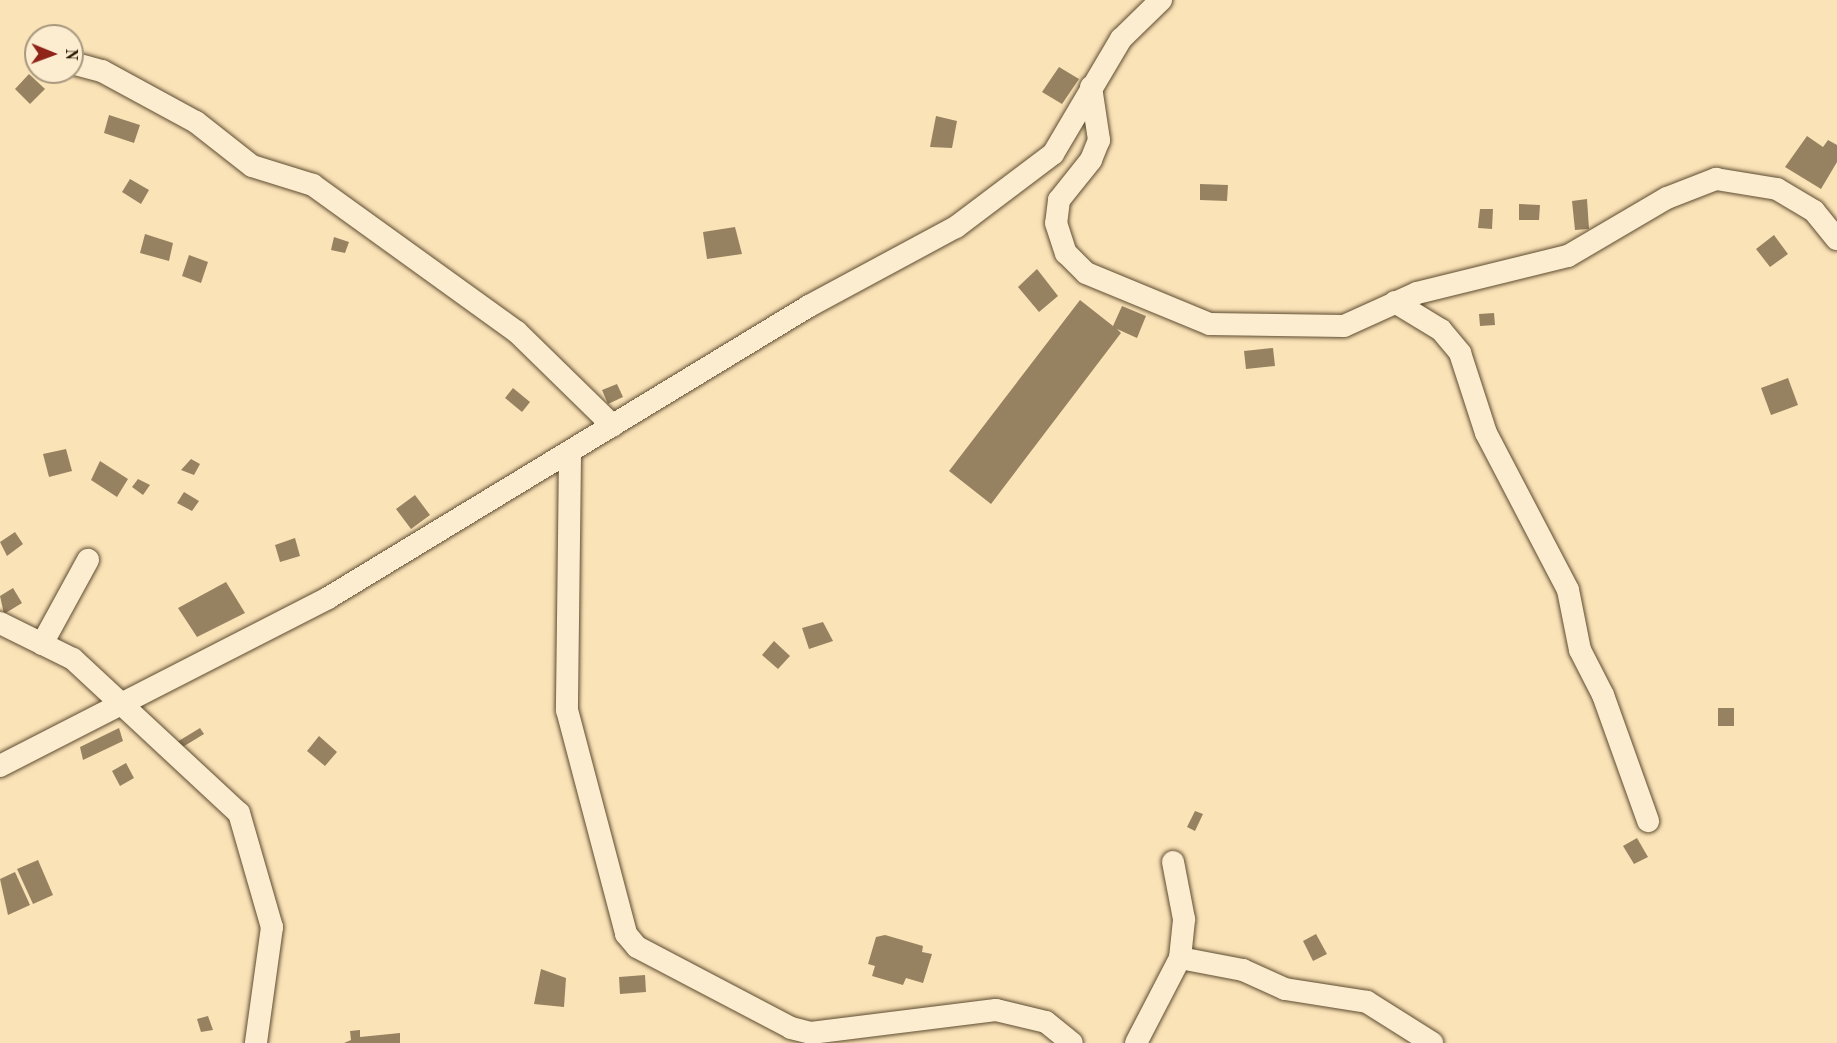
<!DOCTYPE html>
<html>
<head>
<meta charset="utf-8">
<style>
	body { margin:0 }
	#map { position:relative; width:1837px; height:1043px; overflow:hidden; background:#fbe3b8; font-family:"Old Standard TT",serif }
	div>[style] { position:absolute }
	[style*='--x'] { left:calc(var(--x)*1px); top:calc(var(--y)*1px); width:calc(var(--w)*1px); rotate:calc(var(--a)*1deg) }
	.building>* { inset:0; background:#968261 }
	.roads { filter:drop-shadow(0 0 2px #5d4c30) drop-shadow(0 0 2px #5d4c30) }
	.minor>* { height:22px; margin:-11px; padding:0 11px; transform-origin:11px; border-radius:11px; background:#fcedd1 }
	span { translate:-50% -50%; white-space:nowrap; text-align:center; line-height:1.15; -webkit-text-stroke:4.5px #fcedd1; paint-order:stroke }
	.north { position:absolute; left:24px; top:24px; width:60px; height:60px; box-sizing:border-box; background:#fcedd1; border:2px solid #a7987e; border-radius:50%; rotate:91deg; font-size:16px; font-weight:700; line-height:24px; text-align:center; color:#281902 }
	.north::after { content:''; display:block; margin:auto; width:21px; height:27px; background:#8f2418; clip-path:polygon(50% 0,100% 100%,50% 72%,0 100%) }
</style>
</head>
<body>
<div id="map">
	<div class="building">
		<i style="clip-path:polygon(1059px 67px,1079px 79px,1062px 104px,1042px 92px)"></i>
		<i style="clip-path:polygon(29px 74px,45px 89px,30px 104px,15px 89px)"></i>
		<i style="clip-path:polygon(109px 115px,140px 125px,134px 143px,104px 133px)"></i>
		<i style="clip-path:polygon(936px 116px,957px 121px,952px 148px,930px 147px)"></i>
		<i style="clip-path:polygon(1807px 136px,1823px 147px,1828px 140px,1837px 145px,1837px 162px,1821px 189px,1785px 167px)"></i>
		<i style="clip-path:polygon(130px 179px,149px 190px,141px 204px,122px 192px)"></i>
		<i style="clip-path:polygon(1200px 184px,1228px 185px,1227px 201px,1200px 200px)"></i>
		<i style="clip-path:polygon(1587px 199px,1589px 229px,1575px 230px,1572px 201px)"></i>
		<i style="clip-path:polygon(1519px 204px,1540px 205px,1539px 220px,1519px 220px)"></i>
		<i style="clip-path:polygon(1480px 209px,1493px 209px,1492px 229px,1478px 228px)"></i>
		<i style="clip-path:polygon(735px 227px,742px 254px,707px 259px,703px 232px)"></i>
		<i style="clip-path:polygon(145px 234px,173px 243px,169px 261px,140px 253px)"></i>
		<i style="clip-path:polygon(1774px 235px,1788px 254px,1770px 267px,1756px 249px)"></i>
		<i style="clip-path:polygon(334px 237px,349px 242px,345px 253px,331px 250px)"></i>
		<i style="clip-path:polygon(189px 255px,208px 262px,201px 283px,182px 276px)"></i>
		<i style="clip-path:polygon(1037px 269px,1058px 296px,1039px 312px,1018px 287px)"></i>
		<i style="clip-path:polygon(1080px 300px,1113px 326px,1122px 306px,1146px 316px,1137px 338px,1117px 329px,1121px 333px,991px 504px,949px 471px)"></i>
		<i style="clip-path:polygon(1494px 313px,1495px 325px,1480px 326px,1479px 314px)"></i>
		<i style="clip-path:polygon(1273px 348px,1275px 366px,1246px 369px,1244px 351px)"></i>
		<i style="clip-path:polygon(1788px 378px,1798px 405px,1771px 415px,1761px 388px)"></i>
		<i style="clip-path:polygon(617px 384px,623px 397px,608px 404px,602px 390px)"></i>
		<i style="clip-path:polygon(513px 388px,530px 402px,522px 412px,505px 398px)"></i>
		<i style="clip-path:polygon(66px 449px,72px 471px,49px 477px,43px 454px)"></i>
		<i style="clip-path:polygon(191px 459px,200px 464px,194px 475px,181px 470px)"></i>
		<i style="clip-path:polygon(100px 461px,128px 479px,117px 497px,91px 480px)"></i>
		<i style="clip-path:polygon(138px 479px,150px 485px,143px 495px,132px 487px)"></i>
		<i style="clip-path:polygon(184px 492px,199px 501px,192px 511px,177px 503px)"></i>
		<i style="clip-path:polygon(415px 495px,430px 515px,411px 529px,396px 509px)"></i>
		<i style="clip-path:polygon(15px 532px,23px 544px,7px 556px,0 542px)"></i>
		<i style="clip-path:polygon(295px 538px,300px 556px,280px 562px,275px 545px)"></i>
		<i style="clip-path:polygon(226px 582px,245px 613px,197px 637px,178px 608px)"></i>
		<i style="clip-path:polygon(13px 588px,22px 603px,4px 614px,0 596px)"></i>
		<i style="clip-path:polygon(823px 622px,833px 641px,809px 649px,802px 628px)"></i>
		<i style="clip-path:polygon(774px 641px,790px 656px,778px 669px,762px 655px)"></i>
		<i style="clip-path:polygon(1718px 708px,1734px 708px,1734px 726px,1718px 726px)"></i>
		<i style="clip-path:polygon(119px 728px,123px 741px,83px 760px,80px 747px)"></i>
		<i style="clip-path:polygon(200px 728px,204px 734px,181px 748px,177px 742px)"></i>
		<i style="clip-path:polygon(319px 736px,337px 752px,325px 766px,307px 751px)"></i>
		<i style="clip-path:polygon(126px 763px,134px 778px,120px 786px,112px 771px)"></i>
		<i style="clip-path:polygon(1195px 811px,1203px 814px,1195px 831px,1187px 827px)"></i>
		<i style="clip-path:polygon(1637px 838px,1648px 857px,1634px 864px,1623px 846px)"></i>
		<i style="clip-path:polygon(38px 860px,53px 895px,33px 904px,17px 869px)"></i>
		<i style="clip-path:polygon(15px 872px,30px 905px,8px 915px,0 879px)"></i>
		<i style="clip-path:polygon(1316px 934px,1327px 954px,1313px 961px,1303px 941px)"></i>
		<i style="clip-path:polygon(885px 935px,923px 946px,922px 952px,932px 954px,923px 983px,906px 978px,903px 985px,872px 976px,875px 966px,868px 964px,876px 937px)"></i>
		<i style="clip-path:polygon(541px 969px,566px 978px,564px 1007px,534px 1004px)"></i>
		<i style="clip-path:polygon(645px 975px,646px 992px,620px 994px,619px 977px)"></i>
		<i style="clip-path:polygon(208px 1016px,213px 1030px,201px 1032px,197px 1019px)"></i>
		<i style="clip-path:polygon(360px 1030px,360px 1037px,400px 1033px,400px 1043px,344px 1043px,351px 1040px,350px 1031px)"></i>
	</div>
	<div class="roads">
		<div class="minor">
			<i style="--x:72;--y:63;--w:31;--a:15"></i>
			<i style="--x:102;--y:71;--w:107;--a:28.5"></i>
			<i style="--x:196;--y:122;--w:71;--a:38.2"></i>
			<i style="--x:252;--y:166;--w:64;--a:17.3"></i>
			<i style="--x:313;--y:185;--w:251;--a:35.8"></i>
			<i style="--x:517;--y:332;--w:134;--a:44.4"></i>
			<i style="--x:1091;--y:87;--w:54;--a:81.4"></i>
			<i style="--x:1099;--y:140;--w:22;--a:112"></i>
			<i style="--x:1091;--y:160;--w:51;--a:128.7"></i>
			<i style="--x:1059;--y:200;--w:23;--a:97"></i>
			<i style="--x:1056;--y:223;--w:32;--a:72"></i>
			<i style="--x:1066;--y:253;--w:28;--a:45"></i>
			<i style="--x:1086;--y:273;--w:134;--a:22.4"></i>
			<i style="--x:1210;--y:324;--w:134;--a:0.9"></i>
			<i style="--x:1344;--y:326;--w:80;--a:-24.3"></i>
			<i style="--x:1417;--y:293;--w:155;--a:-13.8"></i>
			<i style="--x:1568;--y:256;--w:115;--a:-30.4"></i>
			<i style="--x:1667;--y:198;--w:53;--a:-21.2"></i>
			<i style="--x:1716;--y:179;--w:62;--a:9.3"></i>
			<i style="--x:1777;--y:189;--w:43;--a:30.7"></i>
			<i style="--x:1814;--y:211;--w:36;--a:51"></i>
			<i style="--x:1395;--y:302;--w:54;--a:31.3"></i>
			<i style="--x:1441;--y:330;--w:30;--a:50"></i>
			<i style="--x:1460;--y:353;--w:84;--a:72"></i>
			<i style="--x:1486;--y:433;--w:177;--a:62.4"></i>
			<i style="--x:1568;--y:590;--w:61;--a:78.7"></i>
			<i style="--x:1580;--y:650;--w:51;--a:62.9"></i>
			<i style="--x:1603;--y:695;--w:134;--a:70.3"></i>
			<i style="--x:570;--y:456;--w:254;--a:90.7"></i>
			<i style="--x:567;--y:710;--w:232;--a:75.2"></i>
			<i style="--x:626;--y:934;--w:17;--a:50"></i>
			<i style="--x:637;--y:947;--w:174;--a:27.7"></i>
			<i style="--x:791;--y:1028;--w:21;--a:14"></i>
			<i style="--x:811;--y:1033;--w:186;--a:-7.1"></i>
			<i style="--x:996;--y:1010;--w:51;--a:13.5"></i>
			<i style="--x:1046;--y:1022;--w:33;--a:39"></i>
			<i style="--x:0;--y:623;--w:81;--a:26.3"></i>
			<i style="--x:73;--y:659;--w:226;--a:42.9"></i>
			<i style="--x:239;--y:813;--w:119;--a:73.9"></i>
			<i style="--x:272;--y:927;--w:117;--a:97.9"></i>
			<i style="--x:42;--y:644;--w:96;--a:-61.3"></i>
			<i style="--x:0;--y:766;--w:369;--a:-27.1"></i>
			<i style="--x:328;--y:598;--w:563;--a:-31.26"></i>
			<i style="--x:809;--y:306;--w:167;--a:-28.3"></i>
			<i style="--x:956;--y:227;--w:121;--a:-37"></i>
			<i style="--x:1053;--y:154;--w:134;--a:-59.4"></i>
			<i style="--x:1121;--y:39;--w:56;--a:-44.3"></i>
			<i style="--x:1180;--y:958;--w:64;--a:10.8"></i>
			<i style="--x:1243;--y:970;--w:46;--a:24.3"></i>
			<i style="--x:1285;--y:989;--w:83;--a:9"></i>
			<i style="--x:1367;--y:1002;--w:77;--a:32.2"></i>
			<i style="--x:1136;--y:1043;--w:96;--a:-62.6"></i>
			<i style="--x:1180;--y:958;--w:39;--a:-84"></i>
			<i style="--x:1184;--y:919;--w:58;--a:-100.9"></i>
		</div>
	</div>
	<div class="north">N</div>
</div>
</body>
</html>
